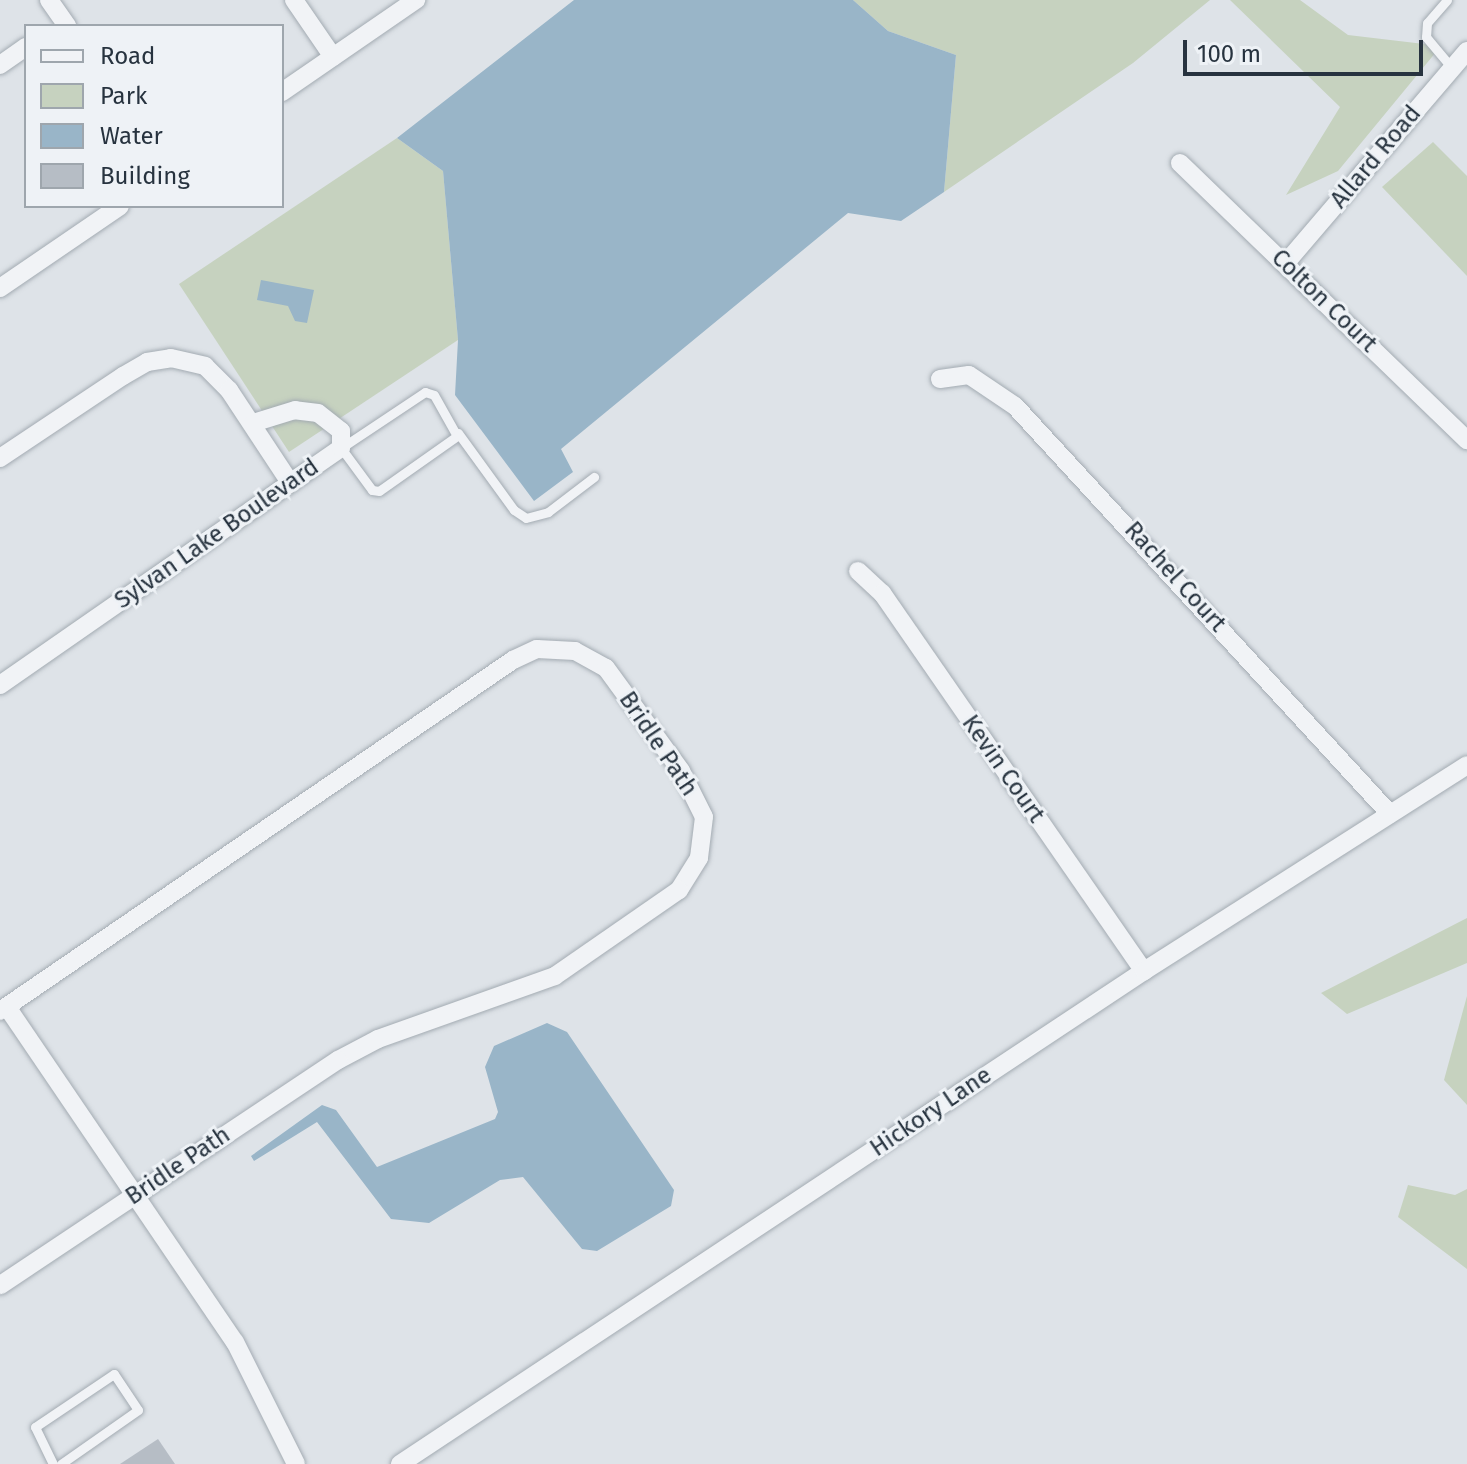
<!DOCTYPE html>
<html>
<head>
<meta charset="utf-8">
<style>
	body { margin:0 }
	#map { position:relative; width:1467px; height:1464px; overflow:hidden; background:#dee3e8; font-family:"Fira Sans",sans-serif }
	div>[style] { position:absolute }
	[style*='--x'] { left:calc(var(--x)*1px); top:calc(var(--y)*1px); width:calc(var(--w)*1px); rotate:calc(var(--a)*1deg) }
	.green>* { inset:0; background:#c6d2bf }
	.water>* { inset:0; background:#99b5c8 }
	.building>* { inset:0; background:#b6bdc5 }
	.roads { filter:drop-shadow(0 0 2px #a3abb2) drop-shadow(0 0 2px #a3abb2) }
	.service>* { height:9px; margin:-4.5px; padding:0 4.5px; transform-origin:4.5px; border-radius:4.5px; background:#f1f3f6 }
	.minor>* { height:18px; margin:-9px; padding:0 9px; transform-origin:9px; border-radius:9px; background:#f1f3f6 }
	span { translate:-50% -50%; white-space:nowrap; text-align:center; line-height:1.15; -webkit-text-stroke:6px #eef2f6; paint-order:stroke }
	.street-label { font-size:24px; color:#27333f }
	.legend { position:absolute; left:24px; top:24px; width:260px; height:184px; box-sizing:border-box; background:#eef2f6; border:2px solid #9ea6ad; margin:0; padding:10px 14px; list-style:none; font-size:24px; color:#27333f }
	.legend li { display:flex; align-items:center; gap:16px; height:40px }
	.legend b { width:40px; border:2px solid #9ea6ad }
	.scale { position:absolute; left:1183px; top:40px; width:240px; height:36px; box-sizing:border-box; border:4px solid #27333f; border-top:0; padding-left:10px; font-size:24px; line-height:28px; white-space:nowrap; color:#27333f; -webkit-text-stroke:6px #eef2f6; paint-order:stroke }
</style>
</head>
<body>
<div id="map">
	<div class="green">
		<i style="clip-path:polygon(853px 0,1210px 0,1133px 63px,944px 192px,956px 55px,888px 31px)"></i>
		<i style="clip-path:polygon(1230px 0,1300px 0,1348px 35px,1441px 46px,1338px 171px,1286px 195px,1340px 107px)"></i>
		<i style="clip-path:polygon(397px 138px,443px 171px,458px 340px,289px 452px,179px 284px)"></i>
		<i style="clip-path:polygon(1433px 142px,1467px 176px,1467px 276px,1382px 187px)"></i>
		<i style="clip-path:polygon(1467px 918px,1467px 963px,1347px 1014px,1321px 993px)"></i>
		<i style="clip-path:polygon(1467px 996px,1467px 1105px,1444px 1080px)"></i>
		<i style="clip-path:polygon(1408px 1185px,1455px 1195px,1467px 1189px,1467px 1269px,1398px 1217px)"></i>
	</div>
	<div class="water">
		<i style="clip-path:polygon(574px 0,853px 0,888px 31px,956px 55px,944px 192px,901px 221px,848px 213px,561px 449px,573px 472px,534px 501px,455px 395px,458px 340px,443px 171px,397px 138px)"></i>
		<i style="clip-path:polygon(261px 280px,314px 290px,307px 323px,295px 321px,288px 306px,257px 300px)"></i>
		<i style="clip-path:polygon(547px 1023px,567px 1032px,674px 1190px,671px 1206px,597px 1251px,582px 1249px,523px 1177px,500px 1180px,429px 1223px,391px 1219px,317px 1122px,254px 1161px,251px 1156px,322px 1105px,336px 1110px,377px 1167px,495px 1119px,498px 1112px,485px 1067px,494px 1046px)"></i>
	</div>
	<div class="building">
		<i style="clip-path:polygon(158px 1439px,175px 1464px,120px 1464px)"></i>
	</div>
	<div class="roads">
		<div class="service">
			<i style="--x:1447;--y:0;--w:30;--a:131"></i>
			<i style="--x:1427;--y:23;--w:14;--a:94"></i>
			<i style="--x:1426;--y:37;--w:40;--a:50"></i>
			<i style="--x:425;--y:392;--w:9;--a:18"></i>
			<i style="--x:434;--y:395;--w:47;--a:60.7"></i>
			<i style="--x:457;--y:436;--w:95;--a:144.8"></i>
			<i style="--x:379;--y:491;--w:7;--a:-172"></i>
			<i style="--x:372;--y:490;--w:52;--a:-126.4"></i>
			<i style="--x:341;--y:448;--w:101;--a:-33.7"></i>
			<i style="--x:458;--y:433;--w:95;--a:54"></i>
			<i style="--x:514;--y:510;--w:14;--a:34"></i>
			<i style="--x:526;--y:518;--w:23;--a:-15"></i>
			<i style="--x:548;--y:512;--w:58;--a:-37.3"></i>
			<i style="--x:53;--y:1464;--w:41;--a:-115.9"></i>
			<i style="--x:35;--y:1427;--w:95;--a:-33.9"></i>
			<i style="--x:114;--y:1374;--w:43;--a:56.3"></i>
			<i style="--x:138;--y:1410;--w:94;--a:145"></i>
		</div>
		<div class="minor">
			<i style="--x:49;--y:0;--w:32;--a:55"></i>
			<i style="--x:294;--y:0;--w:69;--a:55.6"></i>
			<i style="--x:0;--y:65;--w:32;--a:-35"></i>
			<i style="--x:282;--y:92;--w:163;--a:-34.5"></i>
			<i style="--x:1180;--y:163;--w:399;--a:44"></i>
			<i style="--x:1285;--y:264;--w:280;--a:-49.5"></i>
			<i style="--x:0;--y:288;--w:145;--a:-34.3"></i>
			<i style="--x:940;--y:379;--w:29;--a:-8"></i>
			<i style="--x:969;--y:375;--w:55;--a:34"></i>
			<i style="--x:1015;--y:406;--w:554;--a:47.41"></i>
			<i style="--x:0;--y:458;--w:148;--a:-33.7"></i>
			<i style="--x:123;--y:376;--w:28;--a:-30"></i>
			<i style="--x:147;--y:362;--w:24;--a:-9"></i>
			<i style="--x:171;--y:358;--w:35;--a:13"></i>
			<i style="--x:205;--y:366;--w:34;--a:45"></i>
			<i style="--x:229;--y:390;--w:109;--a:56.6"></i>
			<i style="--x:858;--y:571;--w:33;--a:43"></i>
			<i style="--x:882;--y:593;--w:460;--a:55.3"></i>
			<i style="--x:0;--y:685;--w:415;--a:-34.8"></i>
			<i style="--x:341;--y:448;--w:17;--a:-90"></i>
			<i style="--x:341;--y:431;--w:29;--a:-142"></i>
			<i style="--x:318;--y:413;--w:23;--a:-173"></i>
			<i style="--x:295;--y:410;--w:44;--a:162.8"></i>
			<i style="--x:7;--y:1007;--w:405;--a:55.8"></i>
			<i style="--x:235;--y:1342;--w:136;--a:63.4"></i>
			<i style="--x:0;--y:1011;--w:622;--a:-34.38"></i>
			<i style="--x:513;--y:660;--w:26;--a:-25"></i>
			<i style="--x:537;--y:649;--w:38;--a:3"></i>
			<i style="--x:575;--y:651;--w:35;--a:29"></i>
			<i style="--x:606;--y:668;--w:127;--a:53.9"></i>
			<i style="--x:681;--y:771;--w:51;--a:63.4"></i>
			<i style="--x:704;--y:817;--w:41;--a:97"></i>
			<i style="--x:699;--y:858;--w:38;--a:122"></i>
			<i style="--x:679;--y:890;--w:151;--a:145.3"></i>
			<i style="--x:555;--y:976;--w:188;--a:160.4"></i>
			<i style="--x:378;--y:1039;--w:45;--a:152.3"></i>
			<i style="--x:338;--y:1060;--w:406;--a:146.3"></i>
			<i style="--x:400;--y:1464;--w:893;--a:-33.53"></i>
			<i style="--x:1144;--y:971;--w:383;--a:-32.5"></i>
		</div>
	</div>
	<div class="street-label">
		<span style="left:1376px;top:157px;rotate:-50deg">Allard Road</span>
		<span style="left:1324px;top:301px;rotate:44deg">Colton Court</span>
		<span style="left:217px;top:534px;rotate:-35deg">Sylvan Lake Boulevard</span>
		<span style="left:1175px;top:577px;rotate:48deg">Rachel Court</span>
		<span style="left:658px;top:744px;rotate:56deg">Bridle Path</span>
		<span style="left:1003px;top:769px;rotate:55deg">Kevin Court</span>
		<span style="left:931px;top:1112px;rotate:-34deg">Hickory Lane</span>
		<span style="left:178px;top:1166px;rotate:-34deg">Bridle Path</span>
	</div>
	<ul class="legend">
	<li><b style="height:10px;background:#f1f3f6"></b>Road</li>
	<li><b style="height:22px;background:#c6d2bf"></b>Park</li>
	<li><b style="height:22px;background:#99b5c8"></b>Water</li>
	<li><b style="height:22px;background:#b6bdc5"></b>Building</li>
	</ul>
	<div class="scale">100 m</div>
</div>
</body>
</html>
